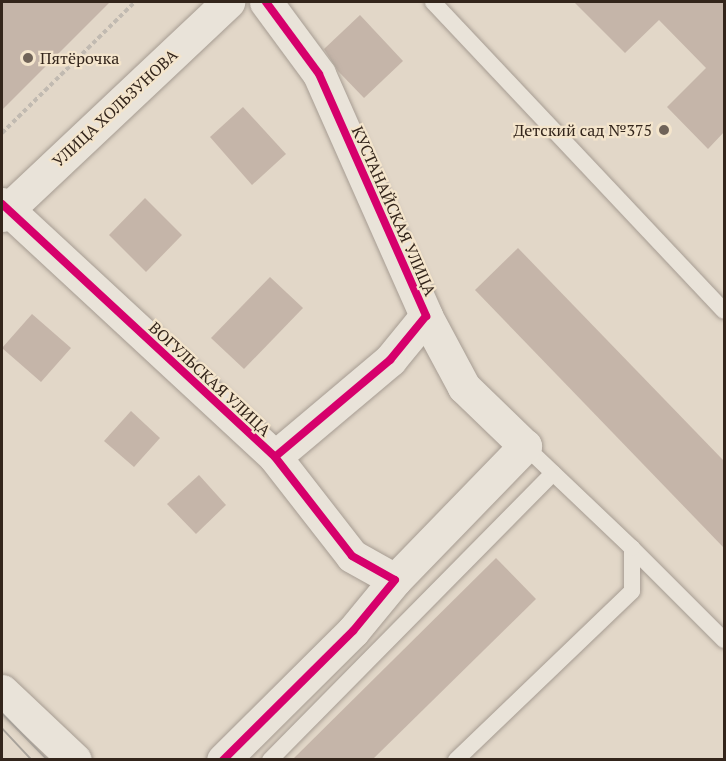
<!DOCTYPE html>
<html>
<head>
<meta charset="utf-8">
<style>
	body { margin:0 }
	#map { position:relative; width:726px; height:761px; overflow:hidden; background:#e2d7c8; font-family:"PT Serif",serif }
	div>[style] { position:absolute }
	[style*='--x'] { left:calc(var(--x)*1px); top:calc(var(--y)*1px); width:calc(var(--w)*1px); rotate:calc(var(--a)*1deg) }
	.building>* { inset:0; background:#c5b5a9 }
	.path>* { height:4px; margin-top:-2px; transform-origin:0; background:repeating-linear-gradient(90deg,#c1bab1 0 4.5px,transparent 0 7.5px) }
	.roads { filter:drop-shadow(0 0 2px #a69c92) drop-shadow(0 0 2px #a69c92) }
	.lane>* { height:16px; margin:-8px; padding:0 8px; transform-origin:8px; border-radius:8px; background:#e9e3d9 }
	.street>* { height:33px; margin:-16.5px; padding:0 16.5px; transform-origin:16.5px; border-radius:16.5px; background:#e9e3d9 }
	.secondary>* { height:33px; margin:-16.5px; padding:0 16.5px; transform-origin:16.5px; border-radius:16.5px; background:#e9e3d9 }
	.tram>* { height:1.5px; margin:-0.75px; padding:0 0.75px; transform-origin:0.75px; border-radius:0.75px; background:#a8a29a }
	.cycleway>* { height:8px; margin:-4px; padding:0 4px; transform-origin:4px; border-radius:4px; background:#d6006c }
	.dots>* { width:16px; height:16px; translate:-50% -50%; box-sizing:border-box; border:3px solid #f4e5cc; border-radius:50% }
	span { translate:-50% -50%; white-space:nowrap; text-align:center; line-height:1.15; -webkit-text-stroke:4.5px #f4e5cc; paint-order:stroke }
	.poi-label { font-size:16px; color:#33251b }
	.left { translate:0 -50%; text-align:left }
	.right { translate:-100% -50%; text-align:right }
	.street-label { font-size:16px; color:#33251b }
	.frame { position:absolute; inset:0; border:3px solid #33251b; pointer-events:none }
</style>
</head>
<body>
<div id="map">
	<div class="building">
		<i style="clip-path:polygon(2px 2px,110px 2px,2px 110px)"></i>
		<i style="clip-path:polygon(574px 2px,724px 2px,724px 132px,708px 149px,667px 107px,706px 68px,659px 20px,625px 53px)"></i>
		<i style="clip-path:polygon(360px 15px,403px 61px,364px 98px,338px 71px,324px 49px)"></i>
		<i style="clip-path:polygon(243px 107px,286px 154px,252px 185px,210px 137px)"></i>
		<i style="clip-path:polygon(145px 198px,182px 235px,146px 272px,109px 235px)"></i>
		<i style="clip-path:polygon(518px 248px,724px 461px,724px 548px,475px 290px)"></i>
		<i style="clip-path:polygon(270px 277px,303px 308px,244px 369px,211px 338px)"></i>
		<i style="clip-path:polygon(32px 314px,71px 348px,41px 382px,2px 348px)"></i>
		<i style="clip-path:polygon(131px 411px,160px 438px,134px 467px,104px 441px)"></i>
		<i style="clip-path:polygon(199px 475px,226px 505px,196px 534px,167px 504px)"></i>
		<i style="clip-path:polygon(496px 558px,536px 599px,373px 759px,293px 759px)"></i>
	</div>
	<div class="path">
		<i style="--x:2;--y:133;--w:187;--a:-44.6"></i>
	</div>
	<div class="roads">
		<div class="lane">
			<i style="--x:433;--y:2;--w:424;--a:46.7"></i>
			<i style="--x:632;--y:548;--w:130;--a:45"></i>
			<i style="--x:270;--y:760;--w:403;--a:-45.4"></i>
			<i style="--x:456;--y:760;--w:244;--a:-43.8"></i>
			<i style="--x:632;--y:591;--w:43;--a:-90"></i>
			<i style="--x:632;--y:548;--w:148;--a:-136.4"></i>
		</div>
		<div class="street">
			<i style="--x:266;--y:2;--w:89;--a:53.6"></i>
			<i style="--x:319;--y:74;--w:265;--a:66.1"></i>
			<i style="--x:426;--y:316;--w:57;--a:129.3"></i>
			<i style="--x:390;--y:360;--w:150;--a:139.9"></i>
			<i style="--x:2;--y:204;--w:372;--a:42.8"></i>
			<i style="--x:275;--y:457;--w:125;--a:52.1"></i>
			<i style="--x:352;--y:556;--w:49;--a:29.2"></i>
			<i style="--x:395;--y:580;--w:66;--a:129.5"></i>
			<i style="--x:353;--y:631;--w:183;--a:135.2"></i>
			<i style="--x:395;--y:580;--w:187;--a:-45.9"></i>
			<i style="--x:525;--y:446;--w:85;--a:-136"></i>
			<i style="--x:464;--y:387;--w:81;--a:-118.2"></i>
			<i style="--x:2;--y:691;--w:100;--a:43.4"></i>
		</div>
		<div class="secondary">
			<i style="--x:2;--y:215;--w:311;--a:-43.3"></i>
		</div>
	</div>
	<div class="tram">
		<i style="--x:2;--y:713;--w:66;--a:45.6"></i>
		<i style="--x:2;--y:728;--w:44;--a:46.8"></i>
	</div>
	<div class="cycleway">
		<i style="--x:266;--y:2;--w:89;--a:53.6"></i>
		<i style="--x:319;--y:74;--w:265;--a:66.1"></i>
		<i style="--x:426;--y:316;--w:57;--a:129.3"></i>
		<i style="--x:390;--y:360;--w:150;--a:139.9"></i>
		<i style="--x:2;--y:204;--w:372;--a:42.8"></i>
		<i style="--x:275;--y:457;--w:125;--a:52.1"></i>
		<i style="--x:352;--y:556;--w:49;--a:29.2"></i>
		<i style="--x:395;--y:580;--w:66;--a:129.5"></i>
		<i style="--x:353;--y:631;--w:183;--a:135.2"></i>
	</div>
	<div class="dots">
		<i style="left:28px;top:58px;background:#706358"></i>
		<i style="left:664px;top:130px;background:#706358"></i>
	</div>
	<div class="poi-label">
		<span class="left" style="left:40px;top:58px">Пятёрочка</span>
		<span class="right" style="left:652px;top:130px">Детский сад №375</span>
	</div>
	<div class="street-label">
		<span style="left:115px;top:108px;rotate:-43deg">УЛИЦА ХОЛЬЗУНОВА</span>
		<span style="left:394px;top:211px;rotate:66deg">КУСТАНАЙСКАЯ УЛИЦА</span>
		<span style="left:210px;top:379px;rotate:43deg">ВОГУЛЬСКАЯ УЛИЦА</span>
	</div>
	<div class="frame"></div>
</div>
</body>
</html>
